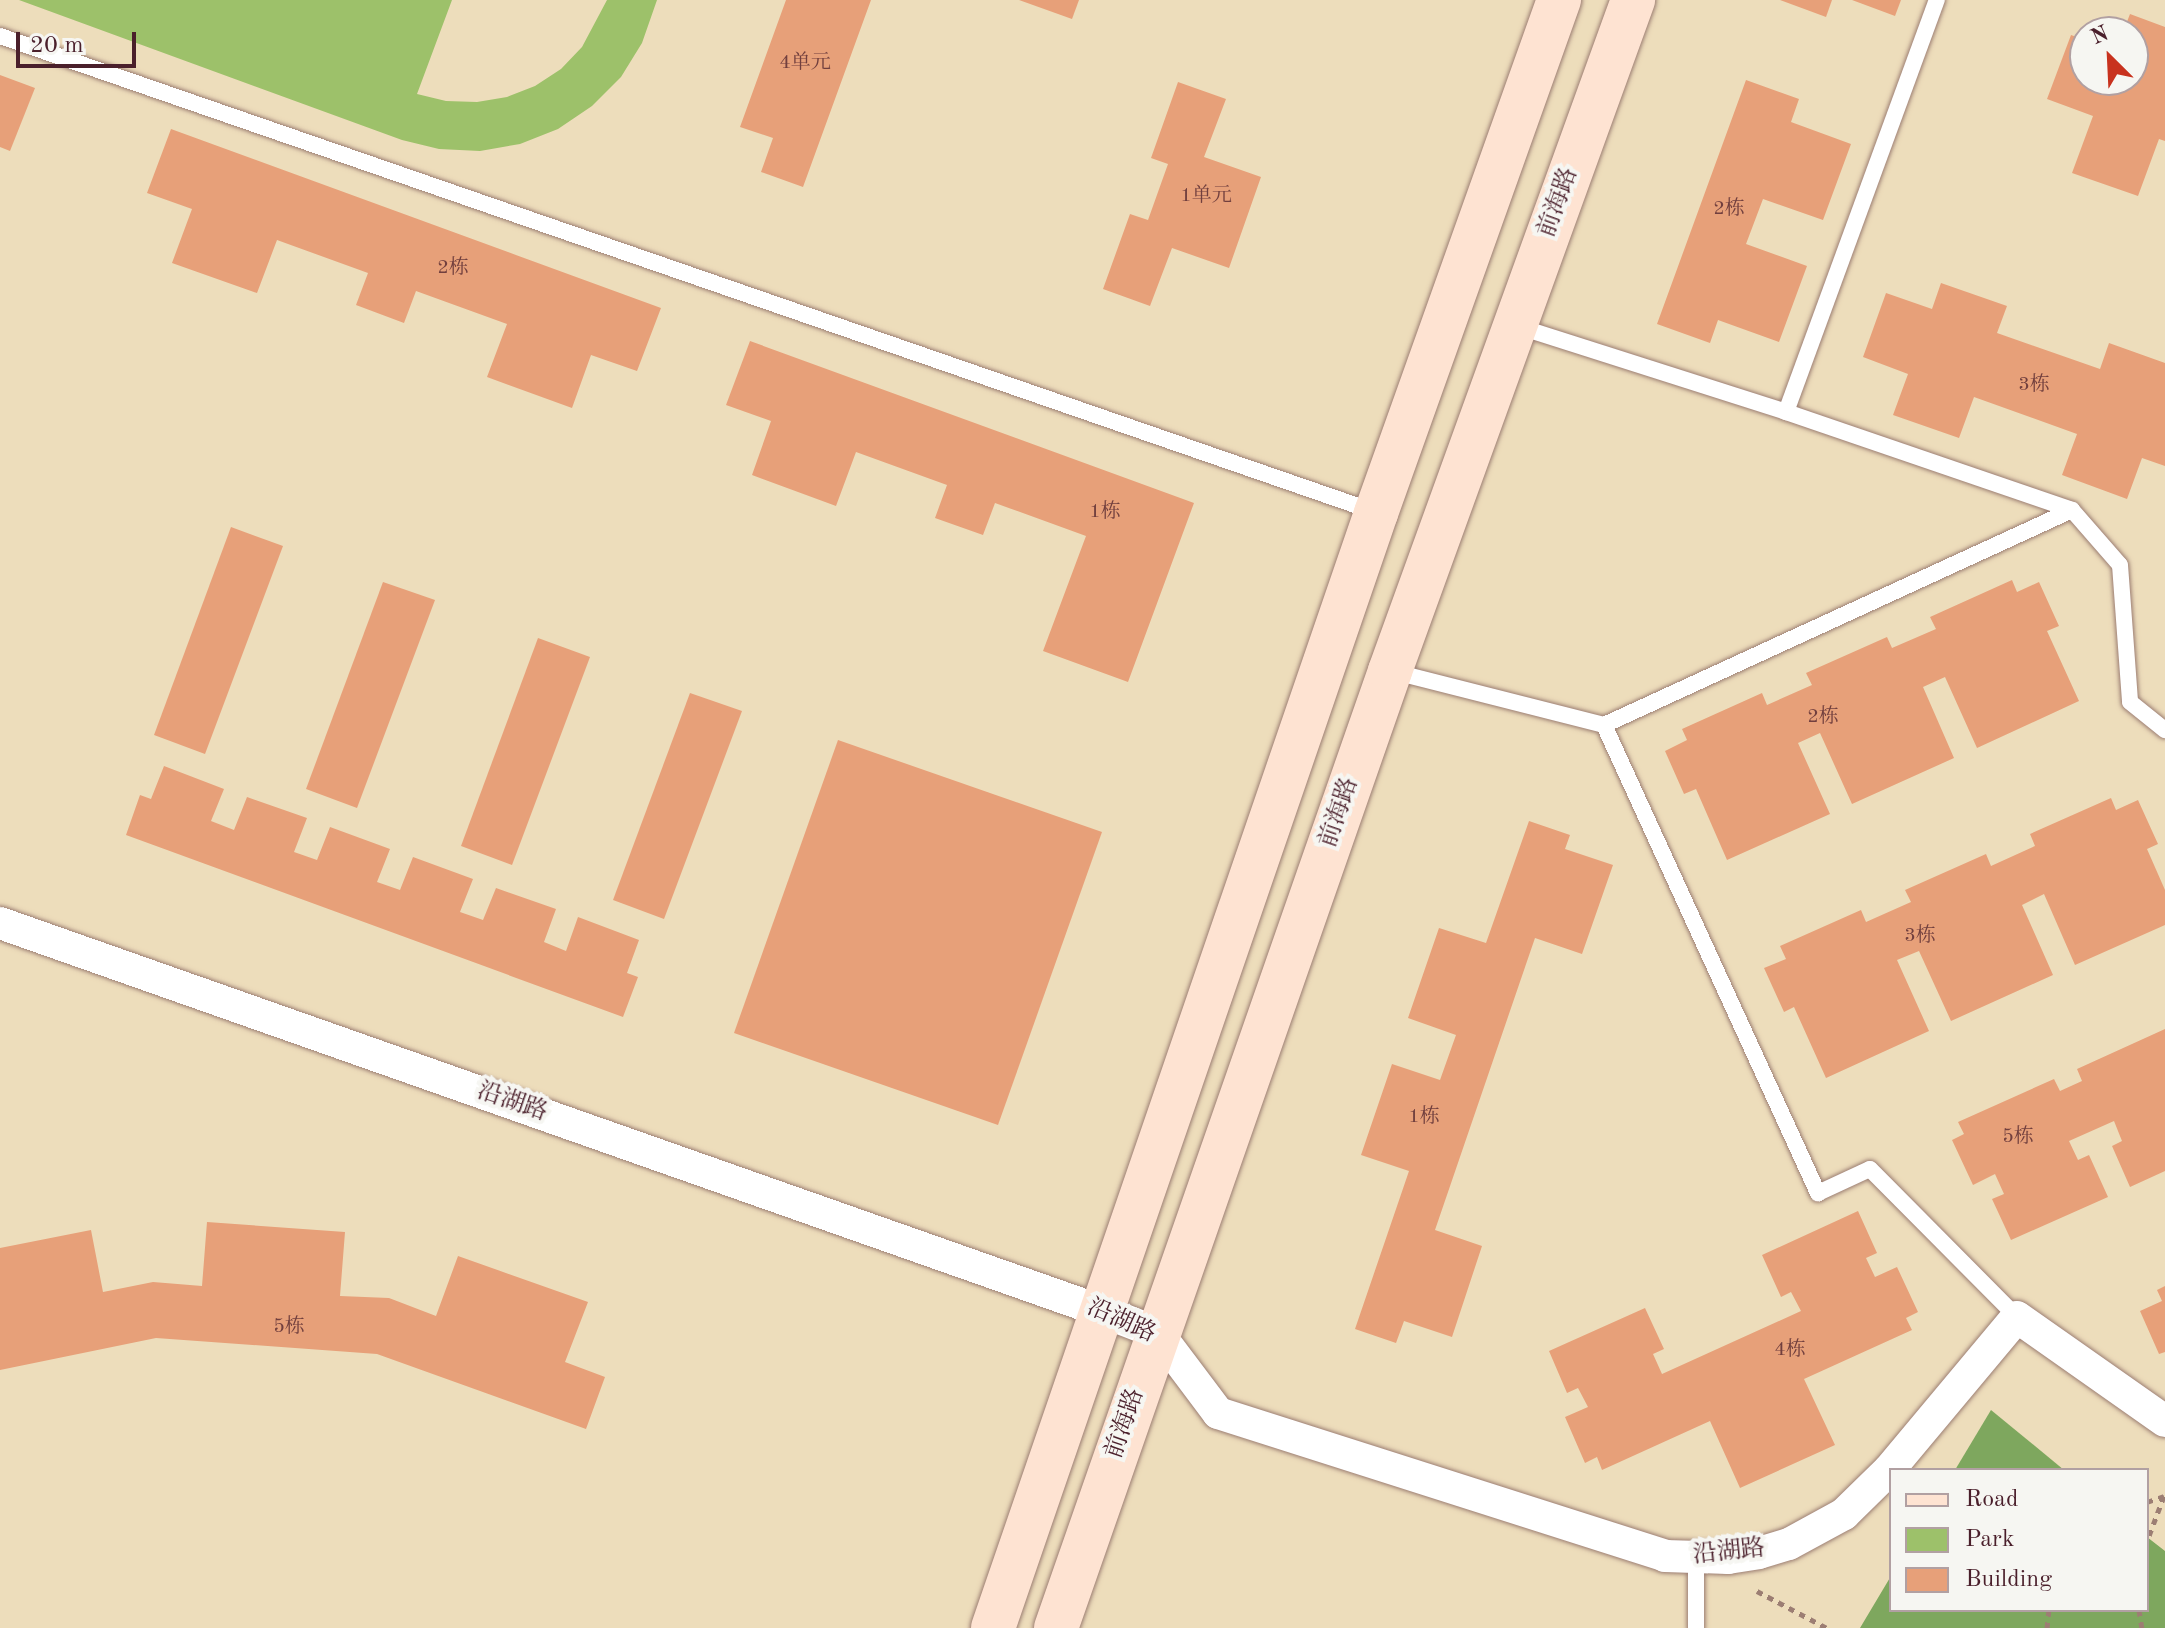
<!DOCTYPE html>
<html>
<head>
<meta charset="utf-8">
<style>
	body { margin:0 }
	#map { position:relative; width:2165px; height:1628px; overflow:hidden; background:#edddbb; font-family:"Old Standard TT","Noto Serif SC",serif }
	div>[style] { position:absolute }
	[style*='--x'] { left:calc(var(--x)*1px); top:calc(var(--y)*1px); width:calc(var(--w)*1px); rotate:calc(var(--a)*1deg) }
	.green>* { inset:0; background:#9dc16a }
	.forest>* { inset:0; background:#7ea75e }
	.building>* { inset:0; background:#e7a079 }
	.path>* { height:5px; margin-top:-2.5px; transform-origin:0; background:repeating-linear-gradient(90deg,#9c7e73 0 6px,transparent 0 12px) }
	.roads { filter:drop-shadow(0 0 2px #9c7e73) drop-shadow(0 0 2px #9c7e73) }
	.lane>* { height:16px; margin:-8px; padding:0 8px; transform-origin:8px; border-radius:8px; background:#fff }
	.street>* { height:32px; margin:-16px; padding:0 16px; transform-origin:16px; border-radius:16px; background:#fff }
	.secondary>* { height:44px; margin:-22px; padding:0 22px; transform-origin:22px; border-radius:22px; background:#fee3d2 }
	span { translate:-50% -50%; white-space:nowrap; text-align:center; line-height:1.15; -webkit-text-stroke:8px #f6f6f2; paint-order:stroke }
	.number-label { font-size:20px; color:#713f3e }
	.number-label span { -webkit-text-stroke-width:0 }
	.street-label { font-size:24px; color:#4a1f2b }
	.legend { position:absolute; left:1889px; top:1468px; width:260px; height:144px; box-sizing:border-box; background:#f6f6f2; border:2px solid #b1a0a2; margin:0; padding:10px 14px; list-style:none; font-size:24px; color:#4a1f2b }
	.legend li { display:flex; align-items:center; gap:16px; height:40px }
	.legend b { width:40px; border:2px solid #b1a0a2 }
	.north { position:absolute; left:2069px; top:16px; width:80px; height:80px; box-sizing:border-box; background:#f6f6f2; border:2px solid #b1a0a2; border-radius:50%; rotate:336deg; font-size:22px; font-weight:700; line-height:32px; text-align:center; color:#4a1f2b }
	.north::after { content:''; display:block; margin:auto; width:28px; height:36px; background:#c8321e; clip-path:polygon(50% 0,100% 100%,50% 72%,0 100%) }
	.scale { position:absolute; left:16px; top:32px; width:120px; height:36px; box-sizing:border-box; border:4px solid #4a1f2b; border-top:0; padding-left:10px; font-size:24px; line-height:28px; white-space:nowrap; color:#4a1f2b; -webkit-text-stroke:6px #f6f6f2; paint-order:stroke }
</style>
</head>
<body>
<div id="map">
	<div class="green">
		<i style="clip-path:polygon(19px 0,452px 0,417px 94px,446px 101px,477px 102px,507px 97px,535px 86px,561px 69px,582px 47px,607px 0,657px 0,642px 43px,621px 77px,592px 106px,558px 129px,520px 144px,480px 151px,439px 149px,402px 140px)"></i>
	</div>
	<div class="forest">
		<i style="clip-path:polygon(1991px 1410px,2035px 1446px,2064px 1470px,1955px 1470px)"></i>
		<i style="clip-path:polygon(2147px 1537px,2165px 1551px,2165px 1628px,1860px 1628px,1891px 1576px,1891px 1610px,2147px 1610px)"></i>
	</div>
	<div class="building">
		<i style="clip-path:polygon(786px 0,871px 0,803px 187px,761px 172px,773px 138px,740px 127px)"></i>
		<i style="clip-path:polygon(1019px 0,1079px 0,1072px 19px)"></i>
		<i style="clip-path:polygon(1780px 0,1832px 0,1826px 17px)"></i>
		<i style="clip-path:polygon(1852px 0,1901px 0,1895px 16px)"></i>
		<i style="clip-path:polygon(2130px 14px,2165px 27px,2165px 141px,2159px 139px,2138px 196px,2072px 173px,2093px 116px,2047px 99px,2071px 35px,2085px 40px,2085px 80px,2133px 80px,2133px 32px,2123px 32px)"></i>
		<i style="clip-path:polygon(0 75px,35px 88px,10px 151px,0 147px)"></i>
		<i style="clip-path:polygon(1746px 80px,1799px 99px,1791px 122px,1851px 144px,1823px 220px,1763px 199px,1746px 244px,1807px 266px,1779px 342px,1718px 320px,1710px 343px,1657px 324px)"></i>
		<i style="clip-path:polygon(1178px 82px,1226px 99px,1204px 157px,1261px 177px,1229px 268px,1172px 248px,1150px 306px,1103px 289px,1130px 214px,1148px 220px,1168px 164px,1151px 158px)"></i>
		<i style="clip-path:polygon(171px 129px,661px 308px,637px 371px,591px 355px,572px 408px,487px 377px,507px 324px,416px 291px,404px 323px,356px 305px,368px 273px,277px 240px,257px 293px,172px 263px,192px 209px,147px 193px)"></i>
		<i style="clip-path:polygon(1941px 283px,2007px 306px,1997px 333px,2100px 369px,2109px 343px,2165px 363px,2165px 466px,2142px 458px,2127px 499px,2062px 475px,2077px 434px,1974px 397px,1959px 438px,1893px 415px,1908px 374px,1863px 357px,1886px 293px,1932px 309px)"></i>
		<i style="clip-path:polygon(750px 341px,1194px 503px,1128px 682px,1043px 651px,1086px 536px,995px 503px,983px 535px,935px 518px,947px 485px,856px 452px,836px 506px,752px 475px,771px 421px,726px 405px)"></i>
		<i style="clip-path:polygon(231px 527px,283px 546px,205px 754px,154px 735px)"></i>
		<i style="clip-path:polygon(2012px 580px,2017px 592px,2039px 582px,2059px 626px,2047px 631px,2079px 701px,1977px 748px,1945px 677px,1923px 687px,1954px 758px,1852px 804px,1820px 733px,1798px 743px,1830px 814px,1727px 860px,1696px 789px,1684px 794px,1665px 751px,1687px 740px,1682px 729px,1762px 693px,1767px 705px,1812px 685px,1806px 673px,1887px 637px,1892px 648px,1936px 629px,1930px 617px)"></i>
		<i style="clip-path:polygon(383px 582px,435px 600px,357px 808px,306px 789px)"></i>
		<i style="clip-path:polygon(538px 638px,590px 657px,512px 865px,461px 846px)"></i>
		<i style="clip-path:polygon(690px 693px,742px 711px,664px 919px,613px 900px)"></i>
		<i style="clip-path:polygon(838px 740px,1102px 832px,998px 1125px,734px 1033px)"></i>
		<i style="clip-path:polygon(164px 766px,224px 789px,211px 821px,234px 830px,247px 797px,307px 818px,294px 852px,317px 860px,330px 827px,390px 849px,377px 882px,400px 890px,413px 857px,473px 879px,460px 912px,483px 920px,496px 888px,556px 909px,544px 942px,566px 951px,578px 917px,639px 940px,627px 973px,638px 977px,623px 1017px,126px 835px,140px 795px,151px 799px)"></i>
		<i style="clip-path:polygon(2111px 798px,2116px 810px,2138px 800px,2158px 844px,2147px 849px,2165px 890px,2165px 925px,2075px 965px,2044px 894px,2022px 905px,2053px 975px,1951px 1021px,1919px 951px,1897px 960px,1929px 1031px,1826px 1078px,1794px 1007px,1784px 1012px,1764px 968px,1786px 959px,1780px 946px,1861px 910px,1866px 922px,1911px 902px,1905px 890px,1986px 854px,1991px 866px,2035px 846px,2030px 834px)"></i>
		<i style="clip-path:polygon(1529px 821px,1570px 835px,1565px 849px,1613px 865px,1582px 954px,1535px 938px,1435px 1230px,1482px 1246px,1452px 1337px,1404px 1321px,1396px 1343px,1355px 1329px,1409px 1171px,1361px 1155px,1392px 1064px,1440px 1080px,1456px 1035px,1408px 1018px,1439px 928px,1486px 943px)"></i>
		<i style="clip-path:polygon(2165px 1029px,2165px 1171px,2130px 1187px,2112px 1146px,2122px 1141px,2114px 1121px,2069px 1141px,2078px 1160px,2089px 1155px,2108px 1197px,2011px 1240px,1992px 1199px,2004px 1194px,1995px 1174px,1973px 1185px,1952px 1140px,1964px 1134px,1958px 1122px,2054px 1079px,2060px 1091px,2082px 1081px,2077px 1069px)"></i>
		<i style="clip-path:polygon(1858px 1211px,1877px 1253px,1866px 1258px,1875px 1277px,1897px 1267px,1918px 1312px,1906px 1318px,1912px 1330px,1804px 1379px,1835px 1445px,1740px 1488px,1710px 1421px,1602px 1470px,1597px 1457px,1585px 1463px,1565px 1417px,1588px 1407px,1578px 1388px,1567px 1393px,1549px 1351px,1645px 1308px,1664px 1349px,1653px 1354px,1662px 1374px,1801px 1311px,1791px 1292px,1781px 1297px,1762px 1255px)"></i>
		<i style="clip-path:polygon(207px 1222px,345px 1232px,340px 1296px,389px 1298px,436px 1316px,458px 1256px,588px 1302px,565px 1362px,605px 1377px,586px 1429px,377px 1354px,156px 1338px,0 1370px,0 1248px,91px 1230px,103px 1292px,153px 1282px,202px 1286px)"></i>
		<i style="clip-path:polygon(2165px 1286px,2165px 1352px,2159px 1354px,2140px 1311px,2162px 1301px,2157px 1290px)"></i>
	</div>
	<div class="path">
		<i style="--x:2147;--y:1502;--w:18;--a:-19"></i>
		<i style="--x:2164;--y:1496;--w:48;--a:110.7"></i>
		<i style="--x:1757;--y:1591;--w:79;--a:27.9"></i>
		<i style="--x:2139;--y:1610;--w:18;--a:81"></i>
		<i style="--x:2047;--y:1628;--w:18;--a:-84"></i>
	</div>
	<div class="roads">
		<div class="lane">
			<i style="--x:0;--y:36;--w:1455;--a:19.09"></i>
			<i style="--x:1517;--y:326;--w:282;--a:17.7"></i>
			<i style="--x:1786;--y:412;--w:302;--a:18.9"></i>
			<i style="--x:2072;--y:510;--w:73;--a:48.9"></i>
			<i style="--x:2120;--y:565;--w:137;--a:85.8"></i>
			<i style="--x:2130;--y:702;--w:45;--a:38.7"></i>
			<i style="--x:1786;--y:412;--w:439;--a:-69.9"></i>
			<i style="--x:1391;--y:671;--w:220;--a:14.2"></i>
			<i style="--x:1604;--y:725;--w:515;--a:-24.67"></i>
			<i style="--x:1604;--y:725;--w:515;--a:65.43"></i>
			<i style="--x:1818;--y:1193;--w:57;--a:-24.8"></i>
			<i style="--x:1870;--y:1169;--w:209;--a:45.2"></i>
			<i style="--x:1696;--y:1628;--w:69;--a:-90"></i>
		</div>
		<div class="street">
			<i style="--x:0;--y:923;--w:1171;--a:19.41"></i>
			<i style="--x:1104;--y:1312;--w:58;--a:21.3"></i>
			<i style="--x:1158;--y:1333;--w:100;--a:53.1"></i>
			<i style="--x:1218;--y:1413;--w:469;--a:17.7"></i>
			<i style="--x:1665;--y:1556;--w:63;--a:1.8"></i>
			<i style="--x:1728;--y:1558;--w:31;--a:-9"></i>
			<i style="--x:1759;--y:1553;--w:31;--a:-17"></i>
			<i style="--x:1789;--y:1544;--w:63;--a:-28.6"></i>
			<i style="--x:1844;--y:1514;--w:63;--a:-44.4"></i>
			<i style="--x:1889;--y:1470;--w:199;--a:-50.1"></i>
			<i style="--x:2017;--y:1317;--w:181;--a:35.1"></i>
		</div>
		<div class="secondary">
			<i style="--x:993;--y:1628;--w:1179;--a:-71.04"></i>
			<i style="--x:1376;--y:513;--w:545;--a:-70.37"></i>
			<i style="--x:1056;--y:1628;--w:1014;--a:-70.76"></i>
			<i style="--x:1390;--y:671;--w:714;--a:-70.09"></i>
		</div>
	</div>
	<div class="number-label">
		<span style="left:805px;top:63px">4单元</span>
		<span style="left:1206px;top:196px">1单元</span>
		<span style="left:1729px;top:209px">2栋</span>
		<span style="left:453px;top:268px">2栋</span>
		<span style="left:2034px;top:385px">3栋</span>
		<span style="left:1105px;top:512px">1栋</span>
		<span style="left:1823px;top:717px">2栋</span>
		<span style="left:1920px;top:936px">3栋</span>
		<span style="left:1424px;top:1117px">1栋</span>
		<span style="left:2018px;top:1137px">5栋</span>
		<span style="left:289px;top:1327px">5栋</span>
		<span style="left:1790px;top:1350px">4栋</span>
	</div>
	<div class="street-label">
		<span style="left:1559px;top:203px;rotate:-70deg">前海路</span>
		<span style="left:1340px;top:813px;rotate:-71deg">前海路</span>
		<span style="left:512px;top:1103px;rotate:19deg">沿湖路</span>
		<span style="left:1121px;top:1322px;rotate:24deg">沿湖路</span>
		<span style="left:1126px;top:1424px;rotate:-71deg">前海路</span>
		<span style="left:1729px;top:1553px;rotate:-6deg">沿湖路</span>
	</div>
	<ul class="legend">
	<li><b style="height:10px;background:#fee3d2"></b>Road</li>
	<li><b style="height:22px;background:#9dc16a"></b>Park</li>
	<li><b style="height:22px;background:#e7a079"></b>Building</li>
	</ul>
	<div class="north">N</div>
	<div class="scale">20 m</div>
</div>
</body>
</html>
